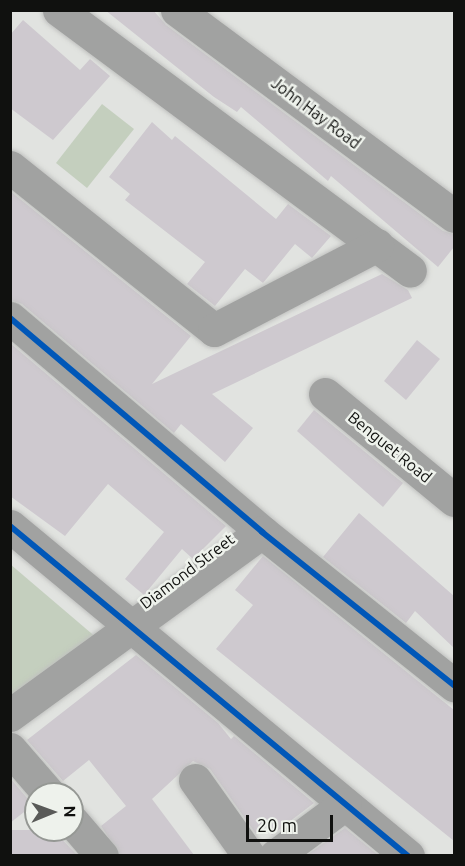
<!DOCTYPE html>
<html>
<head>
<meta charset="utf-8">
<style>
	body { margin:0 }
	#map { position:relative; width:465px; height:866px; overflow:hidden; background:#e1e3e0; font-family:Ubuntu,sans-serif }
	div>[style] { position:absolute }
	[style*='--x'] { left:calc(var(--x)*1px); top:calc(var(--y)*1px); width:calc(var(--w)*1px); rotate:calc(var(--a)*1deg) }
	.green>* { inset:0; background:#c4cfbe }
	.building>* { inset:0; background:#cec9cf }
	.roads { filter:drop-shadow(0 0 2px #c0c1bf) drop-shadow(0 0 2px #c0c1bf) }
	.minor>* { height:33px; margin:-16.5px; padding:0 16.5px; transform-origin:16.5px; border-radius:16.5px; background:#a1a2a1 }
	.cycleway>* { height:6px; margin:-3px; padding:0 3px; transform-origin:3px; border-radius:3px; background:#0057b8 }
	span { translate:-50% -50%; white-space:nowrap; text-align:center; line-height:1.15; -webkit-text-stroke:5px #eef2ec; paint-order:stroke }
	.street-label { font-size:16px; color:#10110f }
	.frame { position:absolute; inset:0; border:12px solid #10110f; pointer-events:none }
	.north { position:absolute; left:24px; top:782px; width:60px; height:60px; box-sizing:border-box; background:#eef2ec; border:2px solid #959894; border-radius:50%; rotate:89deg; font-size:16px; font-weight:700; line-height:24px; text-align:center; color:#10110f }
	.north::after { content:''; display:block; margin:auto; width:21px; height:27px; background:#595a58; clip-path:polygon(50% 0,100% 100%,50% 72%,0 100%) }
	.scale { position:absolute; left:246px; top:815px; width:87px; height:27px; box-sizing:border-box; border:3px solid #10110f; border-top:0; padding-left:8px; font-size:18px; line-height:21px; white-space:nowrap; color:#10110f; -webkit-text-stroke:4px #eef2ec; paint-order:stroke }
</style>
</head>
<body>
<div id="map">
	<div class="green">
		<i style="clip-path:polygon(102px 104px,134px 129px,87px 188px,56px 163px)"></i>
		<i style="clip-path:polygon(10px 564px,98px 639px,10px 701px)"></i>
	</div>
	<div class="building">
		<i style="clip-path:polygon(105px 10px,153px 10px,166px 25px,443px 231px,454px 234px,454px 247px,438px 267px,331px 176px,328px 181px,241px 107px,237px 112px,214px 97px)"></i>
		<i style="clip-path:polygon(23px 20px,80px 70px,90px 59px,110px 76px,53px 140px,10px 108px,10px 35px)"></i>
		<i style="clip-path:polygon(152px 122px,172px 140px,175px 136px,276px 219px,288px 204px,331px 236px,312px 258px,295px 244px,263px 283px,245px 269px,215px 306px,187px 284px,205px 262px,125px 200px,130px 194px,109px 177px)"></i>
		<i style="clip-path:polygon(10px 191px,191px 336px,152px 384px,382px 274px,408px 290px,412px 298px,212px 394px,253px 428px,225px 462px,181px 424px,174px 433px,22px 304px,10px 300px)"></i>
		<i style="clip-path:polygon(417px 340px,440px 359px,406px 400px,384px 381px)"></i>
		<i style="clip-path:polygon(10px 343px,226px 526px,193px 559px,182px 549px,144px 595px,125px 579px,164px 532px,108px 484px,65px 536px,10px 496px)"></i>
		<i style="clip-path:polygon(314px 410px,403px 483px,383px 507px,297px 431px)"></i>
		<i style="clip-path:polygon(359px 513px,454px 596px,454px 648px,415px 611px,406px 623px,323px 557px)"></i>
		<i style="clip-path:polygon(263px 556px,454px 710px,454px 841px,216px 649px,253px 605px,235px 590px)"></i>
		<i style="clip-path:polygon(136px 655px,218px 723px,231px 739px,234px 736px,314px 803px,272px 835px,266px 827px,256px 834px,210px 769px,193px 761px,152px 799px,194px 855px,120px 855px,101px 826px,126px 806px,89px 760px,63px 781px,27px 740px)"></i>
		<i style="clip-path:polygon(10px 778px,33px 805px,10px 823px)"></i>
		<i style="clip-path:polygon(345px 828px,378px 855px,307px 855px)"></i>
		<i style="clip-path:polygon(10px 830px,53px 830px,77px 855px,10px 855px)"></i>
	</div>
	<div class="roads">
		<div class="minor">
			<i style="--x:59;--y:10;--w:437;--a:36.6"></i>
			<i style="--x:177;--y:10;--w:345;--a:36.6"></i>
			<i style="--x:10;--y:167;--w:261;--a:38.6"></i>
			<i style="--x:214;--y:330;--w:184;--a:-27.5"></i>
			<i style="--x:10;--y:318;--w:331;--a:40.3"></i>
			<i style="--x:262;--y:532;--w:246;--a:38.6"></i>
			<i style="--x:325;--y:394;--w:167;--a:39.4"></i>
			<i style="--x:10;--y:526;--w:517;--a:39.66"></i>
			<i style="--x:10;--y:715;--w:311;--a:-36"></i>
			<i style="--x:10;--y:749;--w:60;--a:49.1"></i>
			<i style="--x:195;--y:780;--w:93;--a:54.6"></i>
			<i style="--x:72;--y:821;--w:46;--a:49.4"></i>
			<i style="--x:275;--y:856;--w:87;--a:-36.6"></i>
		</div>
	</div>
	<div class="cycleway">
		<i style="--x:10;--y:318;--w:331;--a:40.3"></i>
		<i style="--x:262;--y:532;--w:246;--a:38.6"></i>
		<i style="--x:10;--y:526;--w:517;--a:39.66"></i>
	</div>
	<div class="street-label">
		<span style="left:316px;top:113px;rotate:37deg">John Hay Road</span>
		<span style="left:390px;top:447px;rotate:39deg">Benguet Road</span>
		<span style="left:187px;top:571px;rotate:-37deg">Diamond Street</span>
	</div>
	<div class="frame"></div>
	<div class="north">N</div>
	<div class="scale">20 m</div>
</div>
</body>
</html>
